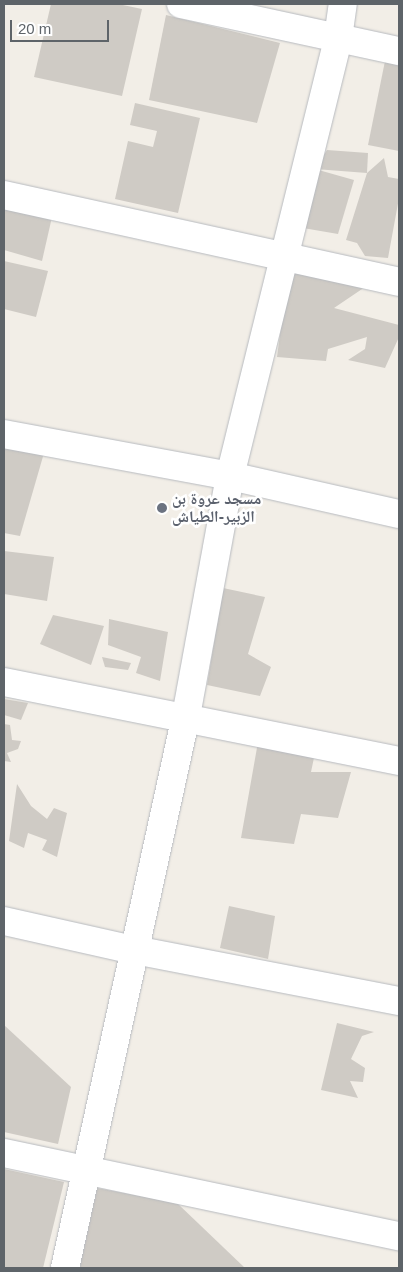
<!DOCTYPE html>
<html>
<head>
<meta charset="utf-8">
<style>
	body { margin:0 }
	#map { position:relative; width:403px; height:1272px; overflow:hidden; background:#f2eee7; font-family:Helvetica,"Noto Naskh Arabic",sans-serif }
	div>[style] { position:absolute }
	[style*='--x'] { left:calc(var(--x)*1px); top:calc(var(--y)*1px); width:calc(var(--w)*1px); rotate:calc(var(--a)*1deg) }
	.building>* { inset:0; background:#cfcbc5 }
	.roads { filter:drop-shadow(0 0 1px #b7babf) drop-shadow(0 0 1px #b7babf) }
	.minor>* { height:28px; margin:-14px; padding:0 14px; transform-origin:14px; border-radius:14px; background:#fff }
	.dots>* { width:14px; height:14px; translate:-50% -50%; box-sizing:border-box; border:2px solid #fff; border-radius:50% }
	span { translate:-50% -50%; white-space:nowrap; text-align:center; line-height:1.15; -webkit-text-stroke:5px #fff; paint-order:stroke }
	.worship-label { font-size:16px; color:#5b616d; font-weight:700 }
	.left { translate:0 -50%; text-align:left }
	.frame { position:absolute; inset:0; border:5px solid #5e6469; pointer-events:none }
	.scale { position:absolute; left:10px; top:20px; width:99px; height:22px; box-sizing:border-box; border:2px solid #5e6469; border-top:0; padding-left:6px; font-size:15px; line-height:18px; white-space:nowrap; color:#5e6469; -webkit-text-stroke:4px #fff; paint-order:stroke }
</style>
</head>
<body>
<div id="map">
	<div class="building">
		<i style="clip-path:polygon(51px 4px,118px 4px,142px 9px,122px 96px,34px 77px)"></i>
		<i style="clip-path:polygon(166px 15px,280px 43px,257px 123px,149px 100px)"></i>
		<i style="clip-path:polygon(385px 61px,399px 63px,399px 151px,368px 145px)"></i>
		<i style="clip-path:polygon(135px 103px,200px 118px,178px 213px,115px 199px,128px 141px,153px 147px,157px 131px,130px 125px)"></i>
		<i style="clip-path:polygon(327px 150px,368px 153px,367px 173px,315px 169px)"></i>
		<i style="clip-path:polygon(384px 158px,388px 177px,399px 179px,399px 198px,388px 258px,365px 256px,357px 243px,346px 240px,367px 173px)"></i>
		<i style="clip-path:polygon(315px 169px,354px 180px,338px 234px,303px 228px)"></i>
		<i style="clip-path:polygon(4px 208px,52px 217px,42px 261px,4px 250px)"></i>
		<i style="clip-path:polygon(290px 259px,368px 285px,334px 308px,399px 325px,399px 337px,385px 368px,348px 360px,365px 349px,367px 337px,328px 349px,326px 361px,277px 357px)"></i>
		<i style="clip-path:polygon(4px 261px,48px 271px,36px 317px,4px 309px)"></i>
		<i style="clip-path:polygon(4px 445px,44px 453px,20px 536px,4px 533px)"></i>
		<i style="clip-path:polygon(4px 551px,54px 557px,47px 601px,4px 594px)"></i>
		<i style="clip-path:polygon(223px 588px,265px 597px,248px 654px,271px 667px,260px 696px,207px 685px)"></i>
		<i style="clip-path:polygon(53px 615px,104px 626px,91px 665px,40px 644px)"></i>
		<i style="clip-path:polygon(109px 619px,168px 632px,160px 681px,136px 673px,141px 657px,108px 645px)"></i>
		<i style="clip-path:polygon(102px 657px,131px 663px,128px 670px,105px 667px)"></i>
		<i style="clip-path:polygon(4px 699px,28px 703px,21px 720px,4px 715px)"></i>
		<i style="clip-path:polygon(4px 724px,10px 725px,12px 740px,21px 741px,18px 749px,7px 753px,11px 762px,4px 761px)"></i>
		<i style="clip-path:polygon(258px 742px,315px 753px,311px 772px,351px 772px,338px 818px,301px 814px,294px 844px,241px 838px)"></i>
		<i style="clip-path:polygon(17px 784px,31px 806px,47px 819px,54px 808px,67px 813px,57px 857px,42px 850px,47px 840px,28px 833px,24px 848px,9px 841px)"></i>
		<i style="clip-path:polygon(229px 906px,275px 916px,268px 959px,220px 948px)"></i>
		<i style="clip-path:polygon(337px 1023px,374px 1032px,362px 1036px,351px 1059px,365px 1068px,363px 1082px,350px 1081px,358px 1098px,321px 1090px)"></i>
		<i style="clip-path:polygon(4px 1025px,71px 1087px,58px 1144px,4px 1132px)"></i>
		<i style="clip-path:polygon(4px 1169px,64px 1182px,43px 1268px,4px 1268px)"></i>
		<i style="clip-path:polygon(97px 1188px,177px 1203px,245px 1268px,79px 1268px)"></i>
	</div>
	<div class="roads">
		<div class="minor">
			<i style="--x:181;--y:4;--w:223;--a:12.2"></i>
			<i style="--x:4;--y:195;--w:404;--a:12.4"></i>
			<i style="--x:4;--y:434;--w:230;--a:10.5"></i>
			<i style="--x:230;--y:476;--w:173;--a:12.7"></i>
			<i style="--x:4;--y:682;--w:403;--a:11.3"></i>
			<i style="--x:4;--y:921;--w:133;--a:12.6"></i>
			<i style="--x:134;--y:950;--w:270;--a:10.9"></i>
			<i style="--x:4;--y:1153;--w:404;--a:11.9"></i>
			<i style="--x:65;--y:1268;--w:565;--a:-77.64"></i>
			<i style="--x:186;--y:716;--w:244;--a:-79.6"></i>
			<i style="--x:230;--y:476;--w:451;--a:-76.1"></i>
			<i style="--x:338;--y:38;--w:34;--a:-82"></i>
		</div>
	</div>
	<div class="dots">
		<i style="left:162px;top:508px;background:#6b7280"></i>
	</div>
	<div class="worship-label">
		<span class="left" style="left:172px;top:508px">مسجد عروة بن<br>الزبير-الطياش</span>
	</div>
	<div class="frame"></div>
	<div class="scale">20 m</div>
</div>
</body>
</html>
